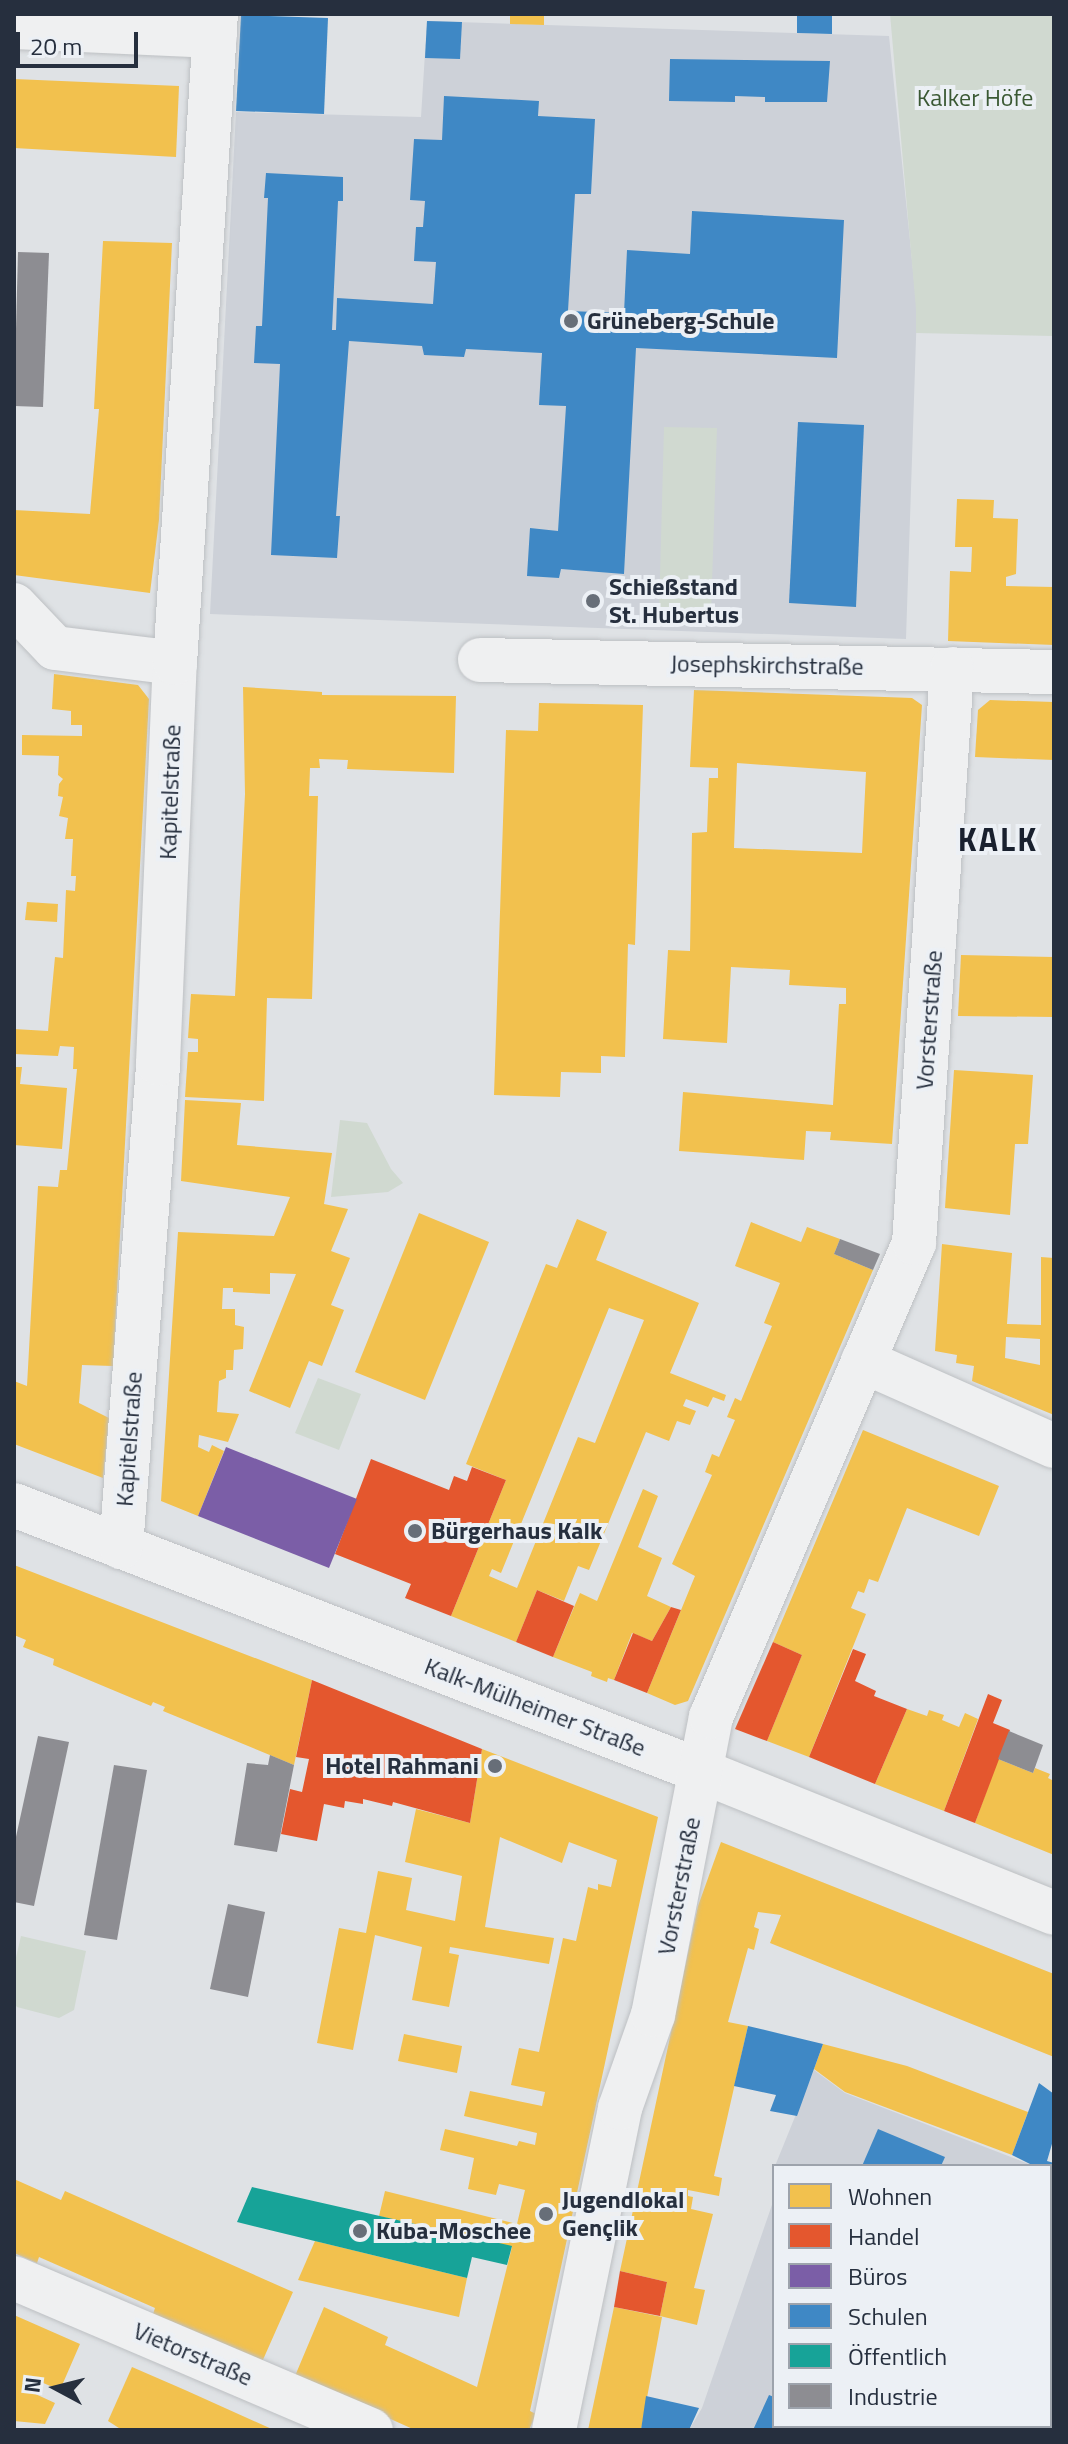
<!DOCTYPE html>
<html>
<head>
<meta charset="utf-8">
<style>
	body { margin:0 }
	#map { position:relative; width:1068px; height:2444px; overflow:hidden; background:#dfe2e5; font-family:"Titillium Web",sans-serif }
	div>[style] { position:absolute }
	[style*='--x'] { left:calc(var(--x)*1px); top:calc(var(--y)*1px); width:calc(var(--w)*1px); rotate:calc(var(--a)*1deg) }
	.built>* { inset:0; background:#cdd1d8 }
	.green>* { inset:0; background:#d0d9d0 }
	.homes>* { inset:0; background:#f2c14e }
	.shops>* { inset:0; background:#e4572e }
	.offices>* { inset:0; background:#7b5ea7 }
	.schools>* { inset:0; background:#3f88c5 }
	.public>* { inset:0; background:#17a398 }
	.industry>* { inset:0; background:#8d8d92 }
	.roads { filter:drop-shadow(0 0 2px #bdc0c3) drop-shadow(0 0 2px #bdc0c3) }
	.minor>* { height:44px; margin:-22px; padding:0 22px; transform-origin:22px; border-radius:22px; background:#eff0f1 }
	.dots>* { width:22px; height:22px; translate:-50% -50%; box-sizing:border-box; border:4px solid #ecf0f5; border-radius:50% }
	span { translate:-50% -50%; white-space:nowrap; text-align:center; line-height:1.15; -webkit-text-stroke:8px #ecf0f5; paint-order:stroke }
	.park-label { font-size:24px; color:#3b5934 }
	.poi-label { font-size:24px; color:#262f3e; font-weight:700 }
	.left { translate:0 -50%; text-align:left }
	.right { translate:-100% -50%; text-align:right }
	.street-label { font-size:24px; color:#262f3e }
	.district-label { font-size:32px; color:#19202e; font-weight:700; letter-spacing:2px }
	.frame { position:absolute; inset:0; border:16px solid #262f3e; pointer-events:none }
	.legend { position:absolute; left:772px; top:2164px; width:280px; height:264px; box-sizing:border-box; background:#ecf0f5; border:2px solid #9da3ac; margin:0; padding:10px 14px; list-style:none; font-size:24px; color:#262f3e }
	.legend li { display:flex; align-items:center; gap:16px; height:40px }
	.legend b { width:40px; border:2px solid #9da3ac }
	.north { position:absolute; left:16px; top:2348px; width:80px; height:80px; -webkit-text-stroke:6px #ecf0f5; paint-order:stroke; rotate:277deg; font-size:22px; font-weight:700; line-height:32px; text-align:center; color:#262f3e }
	.north::after { content:''; display:block; margin:auto; width:28px; height:36px; background:#262f3e; clip-path:polygon(50% 0,100% 100%,50% 72%,0 100%) }
	.scale { position:absolute; left:16px; top:32px; width:122px; height:36px; box-sizing:border-box; border:4px solid #262f3e; border-top:0; padding-left:10px; font-size:24px; line-height:28px; white-space:nowrap; color:#262f3e; -webkit-text-stroke:6px #ecf0f5; paint-order:stroke }
</style>
</head>
<body>
<div id="map">
	<div class="built">
		<i style="clip-path:polygon(427px 21px,889px 36px,917px 309px,906px 639px,210px 614px,236px 112px,421px 117px)"></i>
		<i style="clip-path:polygon(814px 2070px,845px 2093px,1034px 2166px,775px 2166px)"></i>
		<i style="clip-path:polygon(774px 2199px,774px 2426px,924px 2426px,922px 2430px,689px 2430px,702px 2408px)"></i>
	</div>
	<div class="green">
		<i style="clip-path:polygon(890px 14px,1054px 14px,1054px 336px,916px 333px,916px 309px)"></i>
		<i style="clip-path:polygon(664px 427px,717px 428px,711px 615px,659px 614px)"></i>
		<i style="clip-path:polygon(340px 1120px,367px 1123px,391px 1169px,403px 1183px,388px 1192px,331px 1197px)"></i>
		<i style="clip-path:polygon(318px 1378px,361px 1394px,339px 1450px,295px 1433px)"></i>
		<i style="clip-path:polygon(21px 1936px,86px 1951px,74px 2010px,59px 2018px,17px 2007px,14px 2003px,14px 1966px)"></i>
	</div>
	<div class="homes">
		<i style="clip-path:polygon(510px 14px,544px 14px,544px 25px,510px 24px)"></i>
		<i style="clip-path:polygon(14px 79px,179px 86px,176px 157px,14px 148px)"></i>
		<i style="clip-path:polygon(103px 241px,172px 243px,159px 520px,150px 593px,14px 575px,14px 510px,90px 514px,99px 409px,94px 409px)"></i>
		<i style="clip-path:polygon(957px 499px,994px 500px,993px 518px,1018px 519px,1016px 574px,1006px 577px,1006px 586px,1054px 587px,1054px 645px,948px 641px,950px 571px,971px 572px,972px 547px,955px 547px)"></i>
		<i style="clip-path:polygon(54px 674px,138px 685px,149px 699px,113px 1366px,82px 1365px,79px 1403px,109px 1418px,103px 1478px,14px 1444px,14px 1381px,27px 1386px,38px 1186px,58px 1187px,60px 1170px,67px 1170px,77px 1069px,73px 1069px,74px 1047px,60px 1046px,58px 1056px,14px 1054px,14px 1029px,48px 1031px,55px 957px,63px 958px,66px 890px,75px 891px,76px 876px,71px 876px,73px 839px,65px 839px,68px 818px,59px 816px,63px 797px,58px 796px,59px 784px,63px 779px,58px 775px,59px 756px,22px 755px,22px 735px,82px 736px,82px 725px,71px 725px,71px 711px,52px 709px)"></i>
		<i style="clip-path:polygon(243px 687px,322px 692px,322px 695px,456px 696px,454px 773px,347px 769px,348px 760px,319px 759px,320px 768px,310px 768px,309px 796px,318px 796px,312px 999px,267px 998px,264px 1101px,185px 1097px,188px 1052px,198px 1052px,198px 1039px,188px 1038px,191px 994px,235px 996px,245px 794px)"></i>
		<i style="clip-path:polygon(evenodd,694px 690px,912px 698px,922px 705px,892px 1144px,830px 1140px,831px 1132px,806px 1131px,804px 1160px,679px 1151px,683px 1092px,833px 1105px,839px 1004px,846px 1004px,846px 988px,789px 985px,790px 970px,731px 967px,727px 1043px,663px 1039px,668px 950px,690px 951px,692px 833px,707px 832px,709px 778px,718px 778px,718px 768px,690px 767px,694px 690px,737px 763px,866px 772px,862px 853px,734px 848px,737px 763px)"></i>
		<i style="clip-path:polygon(990px 700px,1054px 702px,1054px 760px,975px 757px,978px 710px)"></i>
		<i style="clip-path:polygon(539px 703px,643px 705px,635px 945px,628px 944px,625px 1057px,601px 1056px,601px 1073px,561px 1072px,560px 1097px,494px 1095px,506px 730px,538px 731px)"></i>
		<i style="clip-path:polygon(27px 902px,58px 904px,57px 922px,25px 920px)"></i>
		<i style="clip-path:polygon(961px 955px,1054px 957px,1054px 1017px,958px 1016px)"></i>
		<i style="clip-path:polygon(14px 1067px,22px 1067px,20px 1084px,67px 1088px,62px 1149px,14px 1145px)"></i>
		<i style="clip-path:polygon(954px 1070px,1033px 1075px,1028px 1144px,1015px 1144px,1010px 1215px,945px 1208px)"></i>
		<i style="clip-path:polygon(185px 1100px,241px 1103px,237px 1145px,332px 1153px,324px 1204px,348px 1209px,331px 1251px,350px 1258px,331px 1305px,344px 1310px,322px 1366px,309px 1361px,290px 1408px,249px 1391px,296px 1274px,270px 1273px,270px 1294px,233px 1292px,233px 1288px,223px 1288px,222px 1309px,235px 1309px,235px 1325px,244px 1327px,243px 1349px,234px 1350px,233px 1370px,226px 1370px,226px 1378px,219px 1381px,217px 1412px,239px 1414px,228px 1442px,199px 1435px,198px 1447px,209px 1452px,212px 1445px,224px 1451px,198px 1516px,161px 1501px,178px 1232px,274px 1236px,290px 1197px,181px 1181px)"></i>
		<i style="clip-path:polygon(419px 1213px,489px 1242px,425px 1400px,355px 1372px)"></i>
		<i style="clip-path:polygon(evenodd,577px 1219px,607px 1232px,596px 1260px,699px 1303px,670px 1373px,726px 1395px,724px 1401px,713px 1397px,708px 1407px,686px 1399px,683px 1406px,696px 1411px,690px 1425px,677px 1421px,669px 1441px,646px 1432px,589px 1570px,578px 1566px,564px 1601px,537px 1590px,516px 1642px,451px 1616px,506px 1480px,466px 1464px,546px 1264px,557px 1268px,577px 1219px,609px 1308px,644px 1320px,595px 1443px,578px 1437px,517px 1588px,489px 1576px,492px 1569px,501px 1573px,609px 1308px)"></i>
		<i style="clip-path:polygon(751px 1222px,801px 1242px,807px 1227px,840px 1239px,834px 1254px,873px 1270px,688px 1701px,675px 1705px,647px 1693px,695px 1576px,672px 1564px,712px 1475px,705px 1472px,712px 1454px,719px 1457px,735px 1420px,727px 1417px,735px 1398px,741px 1401px,772px 1326px,764px 1323px,780px 1283px,735px 1266px)"></i>
		<i style="clip-path:polygon(evenodd,942px 1244px,1012px 1253px,1007px 1324px,1041px 1325px,1041px 1257px,1054px 1258px,1054px 1415px,972px 1381px,974px 1366px,956px 1363px,957px 1355px,935px 1351px,942px 1244px,1006px 1337px,1040px 1339px,1040px 1365px,1005px 1358px,1006px 1337px)"></i>
		<i style="clip-path:polygon(863px 1430px,999px 1486px,979px 1536px,907px 1508px,878px 1582px,869px 1579px,864px 1593px,858px 1591px,851px 1608px,866px 1614px,809px 1757px,767px 1741px,802px 1655px,773px 1642px)"></i>
		<i style="clip-path:polygon(643px 1489px,658px 1496px,638px 1547px,662px 1558px,647px 1596px,671px 1607px,652px 1641px,632px 1633px,614px 1680px,608px 1678px,607px 1682px,591px 1676px,592px 1672px,553px 1657px,580px 1593px,597px 1601px)"></i>
		<i style="clip-path:polygon(14px 1565px,312px 1680px,294px 1765px,163px 1711px,165px 1707px,153px 1702px,151px 1706px,53px 1665px,54px 1659px,23px 1647px,26px 1640px,14px 1635px)"></i>
		<i style="clip-path:polygon(907px 1709px,927px 1716px,929px 1710px,944px 1715px,942px 1720px,959px 1727px,965px 1713px,978px 1719px,944px 1811px,875px 1784px)"></i>
		<i style="clip-path:polygon(482px 1749px,658px 1817px,530px 2411px,536px 2414px,529px 2430px,415px 2430px,295px 2376px,324px 2307px,388px 2337px,385px 2345px,477px 2387px,512px 2247px,379px 2216px,385px 2191px,517px 2224px,525px 2190px,499px 2184px,496px 2195px,468px 2189px,474px 2158px,440px 2150px,445px 2129px,517px 2146px,519px 2141px,535px 2145px,537px 2133px,464px 2116px,470px 2091px,542px 2106px,545px 2092px,511px 2085px,519px 2048px,539px 2052px,563px 1938px,576px 1941px,588px 1887px,598px 1890px,598px 1884px,611px 1887px,617px 1860px,569px 1842px,562px 1863px,500px 1837px,485px 1927px,554px 1938px,549px 1964px,450px 1947px,449px 1953px,459px 1955px,449px 2007px,412px 2000px,422px 1947px,375px 1935px,353px 2050px,317px 2043px,339px 1928px,366px 1933px,378px 1871px,412px 1878px,406px 1910px,455px 1921px,462px 1876px,405px 1862px,416px 1809px,470px 1823px)"></i>
		<i style="clip-path:polygon(998px 1759px,1033px 1773px,1035px 1768px,1050px 1774px,1048px 1778px,1054px 1781px,1054px 1855px,975px 1823px)"></i>
		<i style="clip-path:polygon(721px 1842px,1054px 1974px,1054px 2057px,770px 1943px,781px 1915px,758px 1912px,754px 1927px,759px 1929px,754px 1950px,748px 1948px,728px 2022px,748px 2026px,714px 2176px,722px 2178px,719px 2196px,688px 2190px,688px 2196px,693px 2197px,691px 2209px,713px 2214px,694px 2288px,705px 2290px,697px 2325px,660px 2316px,667px 2282px,620px 2271px,698px 1906px)"></i>
		<i style="clip-path:polygon(404px 2034px,462px 2046px,457px 2073px,398px 2061px)"></i>
		<i style="clip-path:polygon(823px 2044px,907px 2066px,1028px 2112px,1012px 2155px,845px 2092px,814px 2069px)"></i>
		<i style="clip-path:polygon(14px 2179px,61px 2200px,65px 2191px,293px 2292px,262px 2362px,153px 2314px,155px 2308px,39px 2257px,37px 2263px,14px 2253px)"></i>
		<i style="clip-path:polygon(315px 2241px,467px 2278px,459px 2317px,298px 2280px)"></i>
		<i style="clip-path:polygon(1050px 2265px,1054px 2267px,1054px 2430px,955px 2430px,957px 2426px,1050px 2426px)"></i>
		<i style="clip-path:polygon(614px 2307px,662px 2317px,641px 2430px,588px 2430px)"></i>
		<i style="clip-path:polygon(14px 2315px,80px 2344px,60px 2390px,36px 2380px,31px 2392px,55px 2403px,45px 2424px,14px 2421px)"></i>
		<i style="clip-path:polygon(132px 2367px,185px 2390px,274px 2430px,122px 2430px,108px 2421px)"></i>
	</div>
	<div class="shops">
		<i style="clip-path:polygon(371px 1459px,449px 1490px,454px 1476px,467px 1481px,472px 1467px,506px 1480px,451px 1616px,405px 1598px,411px 1584px,335px 1554px)"></i>
		<i style="clip-path:polygon(537px 1590px,574px 1606px,553px 1657px,516px 1642px)"></i>
		<i style="clip-path:polygon(671px 1607px,681px 1610px,647px 1693px,614px 1680px,633px 1633px,652px 1641px)"></i>
		<i style="clip-path:polygon(773px 1642px,802px 1655px,767px 1741px,735px 1729px)"></i>
		<i style="clip-path:polygon(853px 1649px,866px 1654px,855px 1681px,876px 1691px,874px 1696px,907px 1709px,875px 1784px,809px 1757px)"></i>
		<i style="clip-path:polygon(312px 1680px,482px 1749px,470px 1823px,393px 1802px,392px 1806px,363px 1799px,363px 1804px,345px 1801px,344px 1808px,324px 1804px,317px 1841px,281px 1834px,290px 1789px,302px 1792px,309px 1759px,296px 1757px)"></i>
		<i style="clip-path:polygon(988px 1694px,1002px 1700px,993px 1723px,1010px 1730px,975px 1823px,944px 1811px)"></i>
		<i style="clip-path:polygon(620px 2271px,667px 2282px,660px 2316px,614px 2307px)"></i>
	</div>
	<div class="offices">
		<i style="clip-path:polygon(226px 1447px,357px 1499px,329px 1568px,198px 1516px)"></i>
	</div>
	<div class="schools">
		<i style="clip-path:polygon(797px 14px,832px 14px,832px 34px,797px 33px)"></i>
		<i style="clip-path:polygon(241px 15px,328px 18px,324px 114px,236px 111px)"></i>
		<i style="clip-path:polygon(427px 21px,462px 22px,460px 59px,425px 58px)"></i>
		<i style="clip-path:polygon(670px 59px,830px 61px,827px 102px,765px 102px,765px 97px,735px 96px,735px 102px,669px 101px)"></i>
		<i style="clip-path:polygon(444px 96px,539px 101px,538px 116px,595px 119px,591px 194px,575px 194px,568px 311px,624px 313px,627px 250px,690px 254px,692px 211px,844px 220px,837px 358px,636px 348px,624px 574px,561px 569px,559px 578px,527px 576px,530px 528px,558px 531px,566px 406px,539px 405px,542px 353px,466px 349px,464px 357px,424px 355px,422px 346px,349px 341px,336px 516px,340px 516px,337px 558px,271px 555px,280px 364px,254px 363px,256px 326px,262px 326px,268px 198px,264px 198px,266px 173px,343px 177px,343px 201px,338px 201px,332px 330px,336px 330px,337px 298px,433px 304px,436px 262px,414px 261px,416px 227px,423px 227px,425px 201px,410px 200px,414px 139px,442px 140px)"></i>
		<i style="clip-path:polygon(798px 422px,864px 425px,856px 607px,789px 603px)"></i>
		<i style="clip-path:polygon(748px 2026px,823px 2044px,797px 2116px,770px 2111px,776px 2095px,734px 2086px)"></i>
		<i style="clip-path:polygon(1039px 2083px,1054px 2094px,1054px 2137px,1047px 2161px,1054px 2163px,1050px 2188px,1050px 2166px,1034px 2166px,1012px 2155px)"></i>
		<i style="clip-path:polygon(878px 2129px,945px 2157px,941px 2166px,862px 2166px)"></i>
		<i style="clip-path:polygon(769px 2395px,774px 2397px,774px 2426px,832px 2426px,841px 2430px,753px 2430px)"></i>
		<i style="clip-path:polygon(646px 2396px,699px 2408px,689px 2430px,641px 2430px)"></i>
	</div>
	<div class="public">
		<i style="clip-path:polygon(252px 2187px,512px 2246px,507px 2265px,472px 2257px,467px 2278px,237px 2222px)"></i>
	</div>
	<div class="industry">
		<i style="clip-path:polygon(18px 252px,49px 253px,43px 407px,14px 406px)"></i>
		<i style="clip-path:polygon(840px 1239px,880px 1254px,873px 1270px,834px 1254px)"></i>
		<i style="clip-path:polygon(1009px 1731px,1043px 1745px,1033px 1773px,998px 1759px)"></i>
		<i style="clip-path:polygon(38px 1736px,69px 1742px,34px 1906px,14px 1902px,14px 1846px)"></i>
		<i style="clip-path:polygon(270px 1755px,294px 1765px,277px 1852px,234px 1845px,247px 1763px,268px 1765px)"></i>
		<i style="clip-path:polygon(114px 1765px,147px 1770px,117px 1940px,84px 1935px)"></i>
		<i style="clip-path:polygon(228px 1904px,265px 1912px,248px 1997px,210px 1989px)"></i>
	</div>
	<div class="roads">
		<div class="minor">
			<i style="--x:14;--y:27;--w:201;--a:2.6"></i>
			<i style="--x:14;--y:605;--w:59;--a:46.4"></i>
			<i style="--x:55;--y:648;--w:121;--a:7.1"></i>
			<i style="--x:480;--y:660;--w:574;--a:1.2"></i>
			<i style="--x:863;--y:1361;--w:209;--a:24"></i>
			<i style="--x:14;--y:1505;--w:737;--a:21.17"></i>
			<i style="--x:701;--y:1771;--w:380;--a:21.9"></i>
			<i style="--x:121;--y:1547;--w:485;--a:-85.6"></i>
			<i style="--x:158;--y:1063;--w:400;--a:-87.6"></i>
			<i style="--x:175;--y:663;--w:650;--a:-86.39"></i>
			<i style="--x:14;--y:2278;--w:388;--a:23.1"></i>
			<i style="--x:554;--y:2430;--w:329;--a:-78.4"></i>
			<i style="--x:620;--y:2108;--w:99;--a:-70.5"></i>
			<i style="--x:653;--y:2015;--w:304;--a:-79"></i>
			<i style="--x:711;--y:1717;--w:516;--a:-66.82"></i>
			<i style="--x:914;--y:1243;--w:575;--a:-86.21"></i>
		</div>
	</div>
	<div class="dots">
		<i style="left:571px;top:321px;background:#676e78"></i>
		<i style="left:593px;top:601px;background:#676e78"></i>
		<i style="left:415px;top:1531px;background:#676e78"></i>
		<i style="left:495px;top:1766px;background:#676e78"></i>
		<i style="left:546px;top:2214px;background:#676e78"></i>
		<i style="left:360px;top:2231px;background:#676e78"></i>
	</div>
	<div class="park-label">
		<span style="left:975px;top:98px">Kalker Höfe</span>
	</div>
	<div class="poi-label">
		<span class="left" style="left:587px;top:321px">Grüneberg-Schule</span>
		<span class="left" style="left:609px;top:601px">Schießstand<br>St. Hubertus</span>
		<span class="left" style="left:431px;top:1531px">Bürgerhaus Kalk</span>
		<span class="right" style="left:479px;top:1766px">Hotel Rahmani</span>
		<span class="left" style="left:562px;top:2214px">Jugendlokal<br>Gençlik</span>
		<span class="left" style="left:376px;top:2231px">Kuba-Moschee</span>
	</div>
	<div class="street-label">
		<span style="left:767px;top:665px;rotate:1deg">Josephskirchstraße</span>
		<span style="left:170px;top:792px;rotate:-88deg">Kapitelstraße</span>
		<span style="left:929px;top:1020px;rotate:-86deg">Vorsterstraße</span>
		<span style="left:129px;top:1439px;rotate:-86deg">Kapitelstraße</span>
		<span style="left:535px;top:1707px;rotate:21deg">Kalk-Mülheimer Straße</span>
		<span style="left:679px;top:1886px;rotate:-79deg">Vorsterstraße</span>
		<span style="left:193px;top:2354px;rotate:23deg">Vietorstraße</span>
	</div>
	<div class="district-label">
		<span style="left:998px;top:839px">KALK</span>
	</div>
	<div class="frame"></div>
	<ul class="legend">
	<li><b style="height:22px;background:#f2c14e"></b>Wohnen</li>
	<li><b style="height:22px;background:#e4572e"></b>Handel</li>
	<li><b style="height:22px;background:#7b5ea7"></b>Büros</li>
	<li><b style="height:22px;background:#3f88c5"></b>Schulen</li>
	<li><b style="height:22px;background:#17a398"></b>Öffentlich</li>
	<li><b style="height:22px;background:#8d8d92"></b>Industrie</li>
	</ul>
	<div class="north">N</div>
	<div class="scale">20 m</div>
</div>
</body>
</html>
